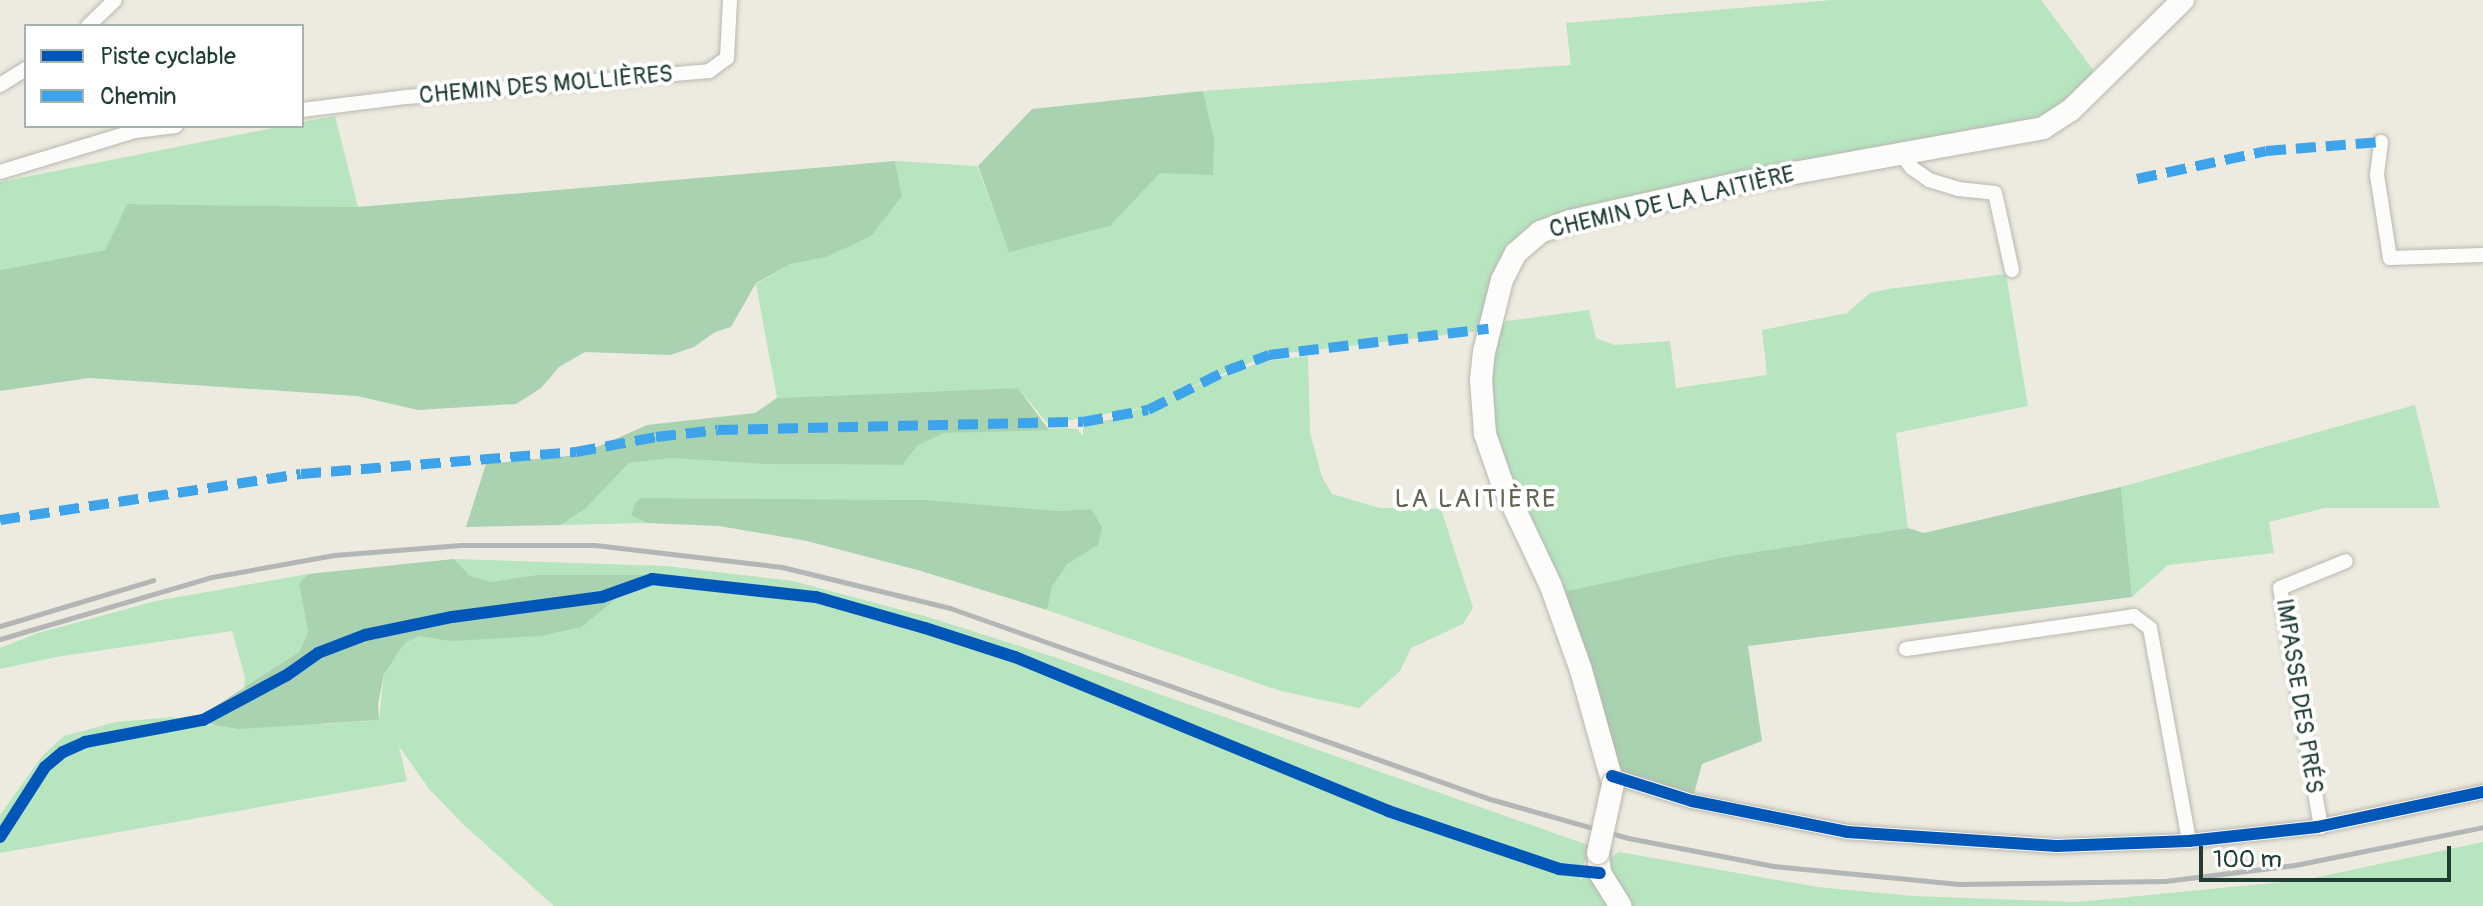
<!DOCTYPE html>
<html>
<head>
<meta charset="utf-8">
<style>
	body { margin:0 }
	#map { position:relative; width:2483px; height:906px; overflow:hidden; background:#edeadf; font-family:Pangolin,sans-serif }
	div>[style] { position:absolute }
	[style*='--x'] { left:calc(var(--x)*1px); top:calc(var(--y)*1px); width:calc(var(--w)*1px); rotate:calc(var(--a)*1deg) }
	.green>* { inset:0; background:#b7e5bf }
	.forest>* { inset:0; background:#a8d2b0 }
	.roads { filter:drop-shadow(0 0 2px #b8b8b1) drop-shadow(0 0 2px #b8b8b1) }
	.minor>* { height:14px; margin:-7px; padding:0 7px; transform-origin:7px; border-radius:7px; background:#fcfcfa }
	.secondary>* { height:22px; margin:-11px; padding:0 11px; transform-origin:11px; border-radius:11px; background:#fcfcfa }
	.rail>* { height:5px; margin:-2.5px; padding:0 2.5px; transform-origin:2.5px; border-radius:2.5px; background:#b3b6b4 }
	.bridges { filter:drop-shadow(0 0 2px #b8b8b1) drop-shadow(0 0 2px #b8b8b1) }
	.secondary-bridge>* { height:22px; margin:-11px; padding:0 11px; transform-origin:11px; border-radius:11px; background:#fcfcfa }
	.quiet>* { height:10px; margin-top:-5px; transform-origin:0; background:repeating-linear-gradient(90deg,#3da4eb 0 20px,transparent 0 30px) }
	.cycleway>* { height:12px; margin:-6px; padding:0 6px; transform-origin:6px; border-radius:6px; background:#0057b8 }
	span { translate:-50% -50%; white-space:nowrap; text-align:center; line-height:1.15; -webkit-text-stroke:8px #fff; paint-order:stroke }
	.street-label { font-size:24px; color:#1f3d34 }
	.neighbourhood-label { font-size:26px; color:#646455; letter-spacing:2px }
	.legend { position:absolute; left:24px; top:24px; width:280px; height:104px; box-sizing:border-box; background:#fff; border:2px solid #a5b1ae; margin:0; padding:10px 14px; list-style:none; font-size:24px; color:#1f3d34 }
	.legend li { display:flex; align-items:center; gap:16px; height:40px }
	.legend b { width:40px; border:2px solid #a5b1ae }
	.scale { position:absolute; left:2199px; top:846px; width:252px; height:36px; box-sizing:border-box; border:4px solid #1f3d34; border-top:0; padding-left:10px; font-size:24px; line-height:28px; white-space:nowrap; color:#1f3d34; -webkit-text-stroke:6px #fff; paint-order:stroke }
</style>
</head>
<body>
<div id="map">
	<div class="green">
		<i style="clip-path:polygon(1832px 0,2041px 0,2100px 79px,2058px 121px,1536px 226px,1516px 253px,1499px 322px,1589px 310px,1596px 338px,1615px 345px,1670px 341px,1676px 388px,1767px 375px,1762px 330px,1847px 313px,1870px 293px,1888px 289px,2006px 274px,2028px 406px,1896px 433px,1908px 528px,1724px 557px,1553px 594px,1485px 434px,1488px 330px,1269px 355px,1183px 390px,1261px 362px,1308px 356px,1310px 433px,1322px 477px,1332px 494px,1380px 508px,1441px 509px,1473px 608px,1463px 624px,1411px 648px,1400px 671px,1359px 708px,1281px 691px,1047px 610px,1052px 587px,1067px 563px,1098px 545px,1091px 509px,1059px 511px,926px 500px,641px 498px,635px 503px,631px 514px,646px 523px,561px 525px,585px 509px,629px 463px,672px 458px,762px 464px,901px 465px,918px 445px,944px 433px,1065px 428px,1077px 429px,1083px 436px,1083px 422px,1110px 420px,1140px 408px,1048px 424px,1018px 388px,777px 398px,756px 284px,791px 264px,826px 257px,902px 196px,895px 161px,977px 166px,1009px 251px,1110px 226px,1160px 173px,1214px 138px,1203px 91px,1571px 65px,1566px 23px)"></i>
		<i style="clip-path:polygon(335px 116px,358px 207px,127px 204px,105px 250px,0 270px,0 182px,283px 126px,302px 126px,302px 122px)"></i>
		<i style="clip-path:polygon(2415px 405px,2440px 508px,2325px 508px,2269px 522px,2274px 553px,2168px 565px,2132px 597px,2121px 487px)"></i>
		<i style="clip-path:polygon(454px 559px,666px 566px,793px 581px,928px 617px,1054px 657px,1588px 845px,1580px 880px,1619px 852px,1817px 887px,1913px 896px,2077px 902px,2304px 880px,2483px 842px,2483px 906px,554px 906px,463px 824px,429px 789px,399px 746px,407px 781px,0 853px,0 815px,43px 755px,64px 736px,116px 722px,172px 717px,211px 725px,326px 724px,379px 720px,384px 674px,405px 643px,420px 636px,644px 576px,536px 575px,490px 582px,469px 575px)"></i>
		<i style="clip-path:polygon(308px 574px,299px 585px,308px 632px,299px 652px,244px 688px,245px 677px,232px 631px,56px 657px,0 669px,0 648px,38px 633px,156px 601px)"></i>
	</div>
	<div class="forest">
		<i style="clip-path:polygon(1203px 91px,1214px 138px,1213px 175px,1160px 173px,1110px 226px,1009px 252px,978px 166px,1032px 109px)"></i>
		<i style="clip-path:polygon(895px 161px,902px 196px,871px 236px,826px 257px,791px 264px,756px 283px,731px 327px,715px 332px,694px 347px,670px 355px,585px 352px,559px 367px,541px 388px,516px 404px,418px 410px,357px 396px,89px 378px,0 391px,0 270px,105px 250px,127px 204px,358px 207px)"></i>
		<i style="clip-path:polygon(1018px 388px,1049px 430px,944px 433px,918px 445px,902px 465px,762px 464px,672px 458px,629px 463px,585px 509px,561px 525px,466px 527px,486px 464px,579px 455px,647px 425px,755px 413px,777px 398px)"></i>
		<i style="clip-path:polygon(2121px 487px,2132px 597px,1748px 646px,1762px 741px,1702px 764px,1692px 801px,1612px 776px,1553px 594px,1724px 557px,1908px 528px,1924px 533px)"></i>
		<i style="clip-path:polygon(641px 498px,926px 500px,1059px 511px,1091px 509px,1102px 527px,1098px 545px,1067px 564px,1052px 587px,1047px 610px,921px 571px,807px 541px,719px 526px,646px 523px,631px 515px,635px 503px)"></i>
		<i style="clip-path:polygon(454px 559px,469px 575px,490px 582px,536px 575px,645px 575px,581px 627px,541px 636px,451px 641px,420px 636px,405px 643px,384px 674px,378px 704px,379px 720px,238px 729px,188px 720px,208px 711px,299px 652px,308px 632px,299px 584px,308px 574px)"></i>
	</div>
	<div class="roads">
		<div class="minor">
			<i style="--x:88;--y:26;--w:37;--a:-44"></i>
			<i style="--x:0;--y:85;--w:31;--a:-32"></i>
			<i style="--x:302;--y:110;--w:106;--a:-7.1"></i>
			<i style="--x:407;--y:97;--w:303;--a:-4.9"></i>
			<i style="--x:709;--y:71;--w:22;--a:-36"></i>
			<i style="--x:727;--y:58;--w:58;--a:-87"></i>
			<i style="--x:2381;--y:142;--w:33;--a:97"></i>
			<i style="--x:2377;--y:175;--w:84;--a:81.1"></i>
			<i style="--x:2390;--y:258;--w:93;--a:-1.8"></i>
			<i style="--x:1900;--y:153;--w:19;--a:51"></i>
			<i style="--x:1912;--y:168;--w:21;--a:35"></i>
			<i style="--x:1929;--y:180;--w:30;--a:17"></i>
			<i style="--x:1958;--y:189;--w:37;--a:6"></i>
			<i style="--x:1995;--y:193;--w:79;--a:77.6"></i>
			<i style="--x:0;--y:172;--w:141;--a:-16.9"></i>
			<i style="--x:135;--y:131;--w:41;--a:-7"></i>
			<i style="--x:1906;--y:649;--w:230;--a:-8.2"></i>
			<i style="--x:2134;--y:616;--w:20;--a:37"></i>
			<i style="--x:2150;--y:628;--w:217;--a:79.6"></i>
			<i style="--x:1612;--y:776;--w:84;--a:17.4"></i>
			<i style="--x:1692;--y:801;--w:158;--a:11.3"></i>
			<i style="--x:1847;--y:832;--w:210;--a:3.8"></i>
			<i style="--x:2057;--y:846;--w:132;--a:-2.2"></i>
			<i style="--x:2189;--y:841;--w:129;--a:-6.2"></i>
			<i style="--x:2317;--y:827;--w:170;--a:-11.9"></i>
			<i style="--x:2321;--y:827;--w:242;--a:-99.7"></i>
			<i style="--x:2280;--y:588;--w:71;--a:-22.2"></i>
		</div>
		<div class="secondary">
			<i style="--x:1613;--y:784;--w:118;--a:-105.7"></i>
			<i style="--x:1581;--y:670;--w:89;--a:-109.7"></i>
			<i style="--x:1551;--y:586;--w:117;--a:-115.3"></i>
			<i style="--x:1501;--y:480;--w:49;--a:-109.2"></i>
			<i style="--x:1485;--y:434;--w:54;--a:-94.2"></i>
			<i style="--x:1481;--y:380;--w:28;--a:-84"></i>
			<i style="--x:1484;--y:352;--w:74;--a:-76"></i>
			<i style="--x:1502;--y:280;--w:30;--a:-63"></i>
			<i style="--x:1516;--y:253;--w:32;--a:-41"></i>
			<i style="--x:1540;--y:232;--w:32;--a:-20"></i>
			<i style="--x:1570;--y:221;--w:178;--a:-12.6"></i>
			<i style="--x:1744;--y:182;--w:304;--a:-10.2"></i>
			<i style="--x:2043;--y:128;--w:33;--a:-33"></i>
			<i style="--x:2071;--y:110;--w:157;--a:-44.5"></i>
			<i style="--x:1598;--y:853;--w:20;--a:84"></i>
			<i style="--x:1600;--y:873;--w:39;--a:58"></i>
		</div>
	</div>
	<div class="rail">
		<i style="--x:0;--y:626;--w:160;--a:-16.7"></i>
		<i style="--x:0;--y:639;--w:221;--a:-16.3"></i>
		<i style="--x:212;--y:577;--w:124;--a:-10.2"></i>
		<i style="--x:334;--y:555;--w:127;--a:-4.5"></i>
		<i style="--x:461;--y:545;--w:134;--a:0"></i>
		<i style="--x:595;--y:545;--w:188;--a:6.7"></i>
		<i style="--x:782;--y:567;--w:173;--a:13.7"></i>
		<i style="--x:950;--y:608;--w:573;--a:19.48"></i>
		<i style="--x:1490;--y:799;--w:143;--a:15.8"></i>
		<i style="--x:1628;--y:838;--w:148;--a:10.9"></i>
		<i style="--x:1773;--y:866;--w:187;--a:5.5"></i>
		<i style="--x:1959;--y:884;--w:206;--a:-0.8"></i>
		<i style="--x:2165;--y:881;--w:131;--a:-7"></i>
		<i style="--x:2295;--y:865;--w:192;--a:-11.4"></i>
	</div>
	<div class="bridges">
		<div class="secondary-bridge">
			<i style="--x:1598;--y:853;--w:71;--a:-77.7"></i>
		</div>
	</div>
	<div class="quiet">
		<i style="--x:2137;--y:179;--w:132;--a:-12.2"></i>
		<i style="--x:2266;--y:151;--w:115;--a:-4.5"></i>
		<i style="--x:0;--y:520;--w:304;--a:-8.7"></i>
		<i style="--x:301;--y:474;--w:276;--a:-4.6"></i>
		<i style="--x:576;--y:452;--w:81;--a:-10.6"></i>
		<i style="--x:656;--y:437;--w:62;--a:-6.4"></i>
		<i style="--x:718;--y:430;--w:365;--a:-1.3"></i>
		<i style="--x:1083;--y:422;--w:66;--a:-10.5"></i>
		<i style="--x:1148;--y:410;--w:87;--a:-26.6"></i>
		<i style="--x:1226;--y:371;--w:46;--a:-20.4"></i>
		<i style="--x:1269;--y:355;--w:221;--a:-6.8"></i>
	</div>
	<div class="cycleway">
		<i style="--x:1612;--y:776;--w:84;--a:17.4"></i>
		<i style="--x:1692;--y:801;--w:158;--a:11.3"></i>
		<i style="--x:1847;--y:832;--w:210;--a:3.8"></i>
		<i style="--x:2057;--y:846;--w:132;--a:-2.2"></i>
		<i style="--x:2189;--y:841;--w:129;--a:-6.2"></i>
		<i style="--x:2317;--y:827;--w:170;--a:-11.9"></i>
		<i style="--x:0;--y:837;--w:83;--a:-57.3"></i>
		<i style="--x:45;--y:767;--w:23;--a:-40"></i>
		<i style="--x:63;--y:752;--w:24;--a:-24"></i>
		<i style="--x:85;--y:742;--w:120;--a:-10.6"></i>
		<i style="--x:203;--y:720;--w:95;--a:-28.2"></i>
		<i style="--x:287;--y:675;--w:38;--a:-35"></i>
		<i style="--x:318;--y:653;--w:50;--a:-21"></i>
		<i style="--x:365;--y:635;--w:89;--a:-11.7"></i>
		<i style="--x:452;--y:617;--w:151;--a:-7.6"></i>
		<i style="--x:602;--y:597;--w:53;--a:-19.8"></i>
		<i style="--x:652;--y:579;--w:165;--a:6.3"></i>
		<i style="--x:816;--y:597;--w:113;--a:15.9"></i>
		<i style="--x:925;--y:628;--w:95;--a:17.9"></i>
		<i style="--x:1015;--y:657;--w:404;--a:22.4"></i>
		<i style="--x:1388;--y:811;--w:181;--a:18.7"></i>
		<i style="--x:1559;--y:869;--w:41;--a:5.6"></i>
	</div>
	<div class="street-label">
		<span style="left:546px;top:85px;rotate:-5deg">CHEMIN DES MOLLIÈRES</span>
		<span style="left:1672px;top:202px;rotate:-13deg">CHEMIN DE LA LAITIÈRE</span>
		<span style="left:2299px;top:696px;rotate:81deg">IMPASSE DES PRÉS</span>
	</div>
	<div class="neighbourhood-label">
		<span style="left:1476px;top:500px">LA LAITIÈRE</span>
	</div>
	<ul class="legend">
	<li><b style="height:10px;background:#0057b8"></b>Piste cyclable</li>
	<li><b style="height:10px;background:#3da4eb"></b>Chemin</li>
	</ul>
	<div class="scale">100 m</div>
</div>
</body>
</html>
